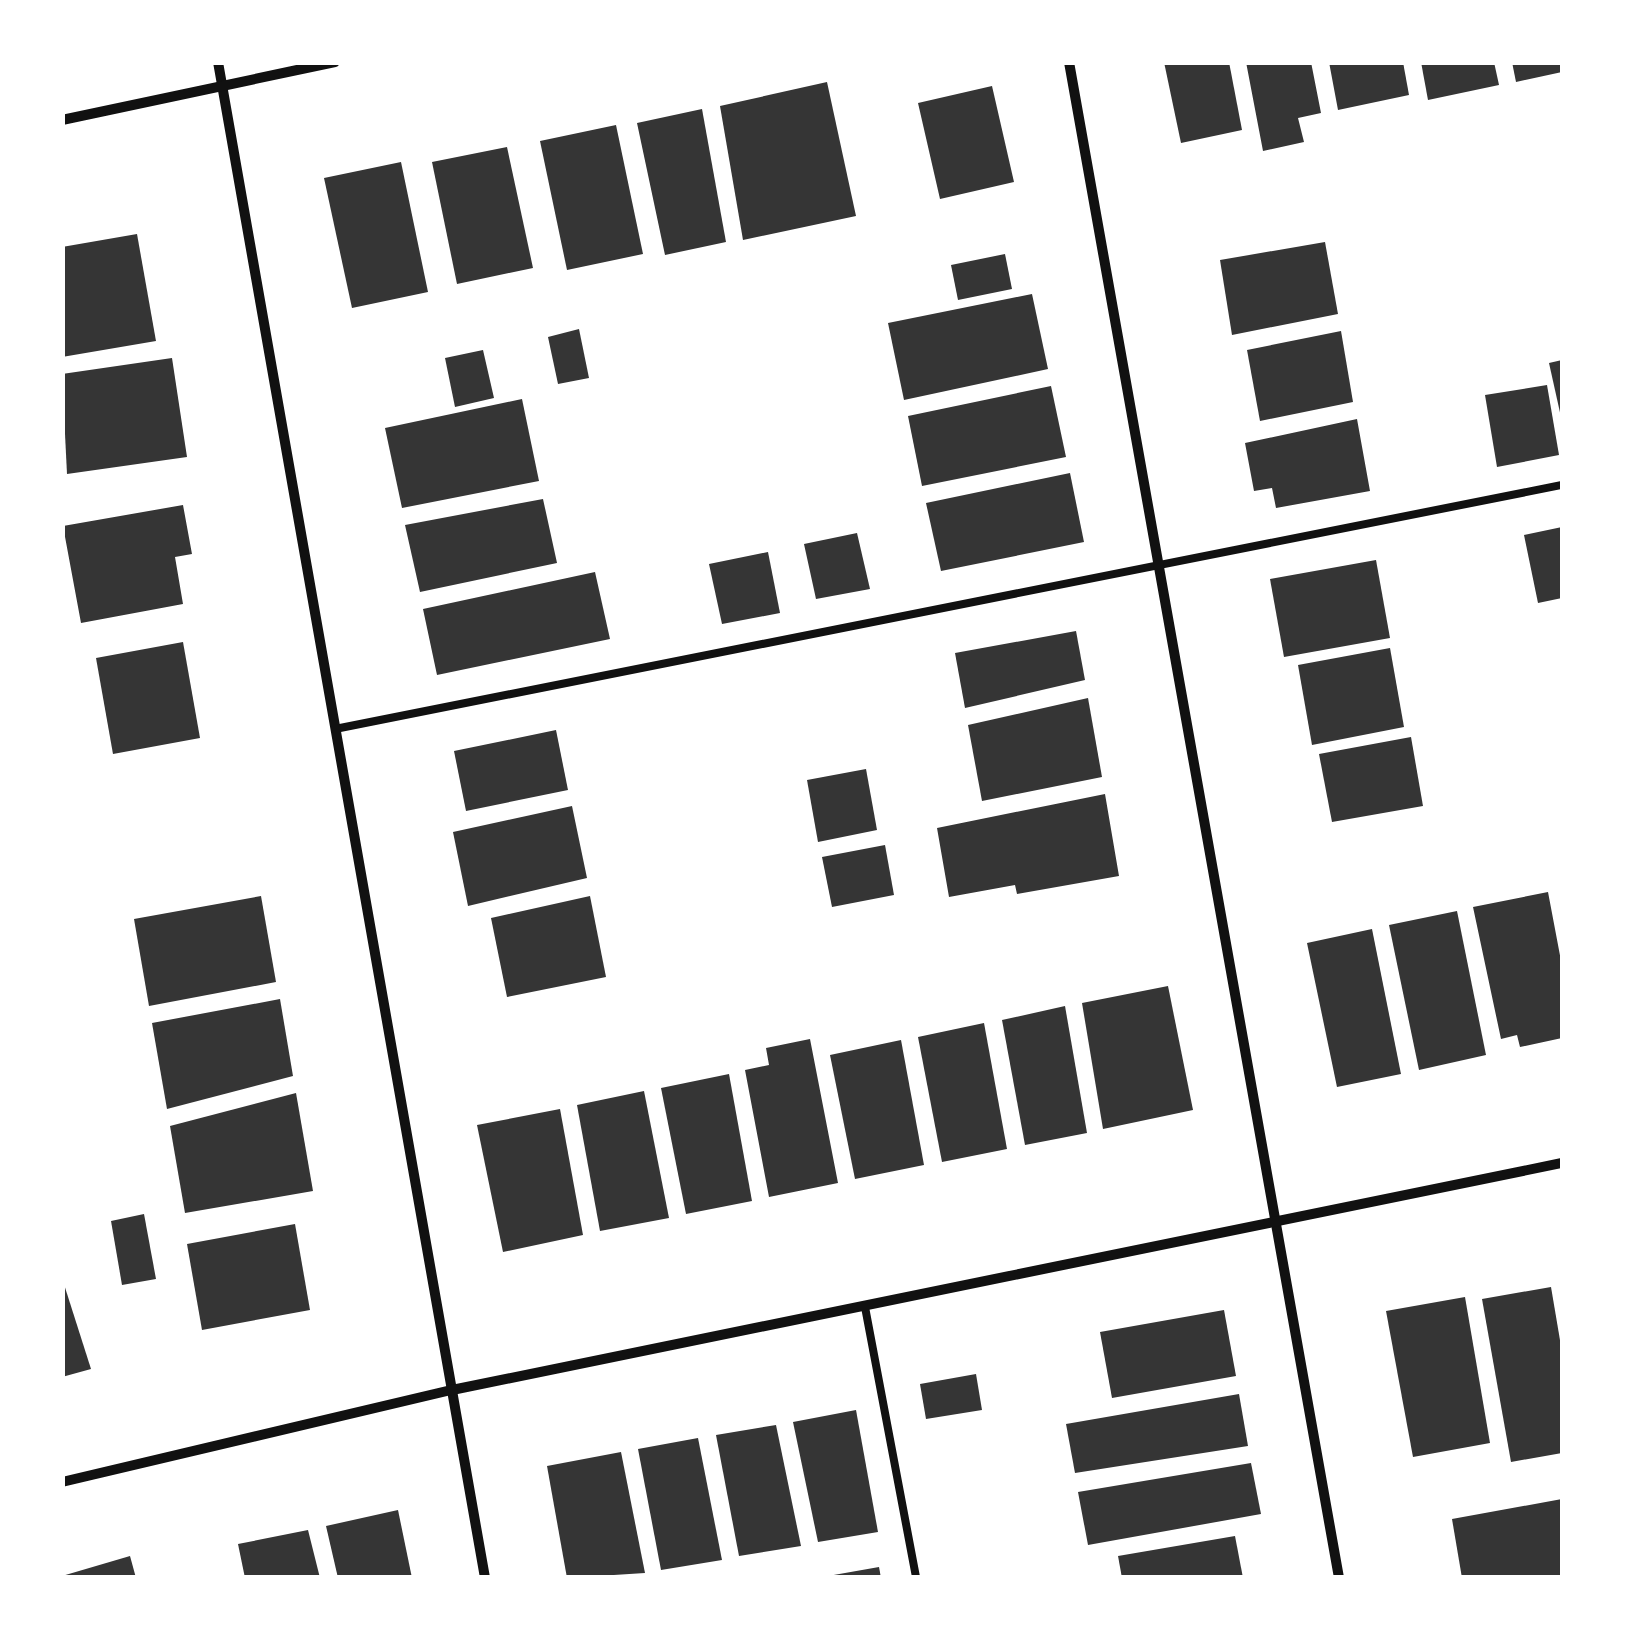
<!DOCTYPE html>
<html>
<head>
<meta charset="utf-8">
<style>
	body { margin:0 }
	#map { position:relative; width:1625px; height:1640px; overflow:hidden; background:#fff; font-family:"Times New Roman",serif }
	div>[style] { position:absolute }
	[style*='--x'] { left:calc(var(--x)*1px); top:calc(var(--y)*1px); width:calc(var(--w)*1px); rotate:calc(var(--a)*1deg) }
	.building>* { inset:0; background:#353535 }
	.service>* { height:8px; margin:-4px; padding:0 4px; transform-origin:4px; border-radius:4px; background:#111 }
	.minor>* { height:10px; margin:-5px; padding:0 5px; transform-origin:5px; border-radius:5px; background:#111 }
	span { translate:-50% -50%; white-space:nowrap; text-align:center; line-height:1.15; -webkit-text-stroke:10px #fff; paint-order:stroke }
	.frame { position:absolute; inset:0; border:65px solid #fff; pointer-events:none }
</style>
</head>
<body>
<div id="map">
	<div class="building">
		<i style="clip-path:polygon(1164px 62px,1229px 62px,1242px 130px,1181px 143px)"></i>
		<i style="clip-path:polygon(1246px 62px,1311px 62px,1321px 113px,1298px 118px,1304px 142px,1263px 151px)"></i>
		<i style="clip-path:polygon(1329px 62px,1403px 62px,1409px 95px,1338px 110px)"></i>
		<i style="clip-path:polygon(1421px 62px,1494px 62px,1499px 85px,1428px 100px)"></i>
		<i style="clip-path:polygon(1512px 62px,1562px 62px,1562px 72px,1516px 82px)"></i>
		<i style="clip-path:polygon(827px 82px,856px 216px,743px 240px,720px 106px)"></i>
		<i style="clip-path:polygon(992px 86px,1014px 182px,940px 199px,918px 103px)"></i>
		<i style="clip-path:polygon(702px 109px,726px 242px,665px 255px,637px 123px)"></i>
		<i style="clip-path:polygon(616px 125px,643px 254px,567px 270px,540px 141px)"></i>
		<i style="clip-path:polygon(507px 147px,533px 268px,457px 284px,432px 162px)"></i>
		<i style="clip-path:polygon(401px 162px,428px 292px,352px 308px,324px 178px)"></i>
		<i style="clip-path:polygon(137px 234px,156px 341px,62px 357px,62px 247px)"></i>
		<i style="clip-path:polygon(1325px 242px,1338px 314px,1232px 335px,1220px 260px)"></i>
		<i style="clip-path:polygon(1005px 254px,1012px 289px,958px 300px,951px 265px)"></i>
		<i style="clip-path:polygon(1032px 294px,1048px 369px,904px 400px,888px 323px)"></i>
		<i style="clip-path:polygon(579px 329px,589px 378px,558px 384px,548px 337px)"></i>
		<i style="clip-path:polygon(1341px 331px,1353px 402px,1260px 421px,1247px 350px)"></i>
		<i style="clip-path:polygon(483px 350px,494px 398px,455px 407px,445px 358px)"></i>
		<i style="clip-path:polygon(172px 358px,187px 457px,67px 474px,62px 374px)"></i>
		<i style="clip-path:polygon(1562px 360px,1562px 417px,1561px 417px,1549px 363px)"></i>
		<i style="clip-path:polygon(1547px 385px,1559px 455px,1497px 467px,1485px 395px)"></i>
		<i style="clip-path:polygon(1051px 386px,1066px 457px,922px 486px,908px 416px)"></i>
		<i style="clip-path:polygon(522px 399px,539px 481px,402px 508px,385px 428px)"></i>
		<i style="clip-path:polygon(1357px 419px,1370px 491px,1276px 508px,1272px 488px,1254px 491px,1245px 443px)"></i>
		<i style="clip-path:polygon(1070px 473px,1084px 542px,941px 571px,926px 503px)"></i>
		<i style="clip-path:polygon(543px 499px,557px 563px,420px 592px,405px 525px)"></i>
		<i style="clip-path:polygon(183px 505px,192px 554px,175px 557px,183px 604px,81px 623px,63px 526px)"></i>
		<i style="clip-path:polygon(1562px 527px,1562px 598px,1538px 603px,1524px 535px)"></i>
		<i style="clip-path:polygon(857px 533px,870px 589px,816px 599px,804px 544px)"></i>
		<i style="clip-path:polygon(768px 552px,780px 613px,722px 624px,709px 564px)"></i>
		<i style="clip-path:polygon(1376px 560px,1390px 638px,1284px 657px,1270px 579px)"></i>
		<i style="clip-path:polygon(595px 572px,610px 639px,437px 675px,423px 609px)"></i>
		<i style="clip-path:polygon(1076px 631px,1085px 680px,965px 708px,955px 653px)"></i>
		<i style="clip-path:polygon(183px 642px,200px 738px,113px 754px,96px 658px)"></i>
		<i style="clip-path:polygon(1390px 648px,1404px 727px,1312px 745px,1298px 665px)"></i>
		<i style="clip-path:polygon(1088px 698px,1102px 777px,982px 801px,968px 725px)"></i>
		<i style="clip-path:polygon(556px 730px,568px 790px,466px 811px,454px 751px)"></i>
		<i style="clip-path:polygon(1411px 737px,1423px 806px,1332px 822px,1319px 754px)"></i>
		<i style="clip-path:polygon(866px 769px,877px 830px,818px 842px,807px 780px)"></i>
		<i style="clip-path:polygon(1105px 794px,1119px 876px,1017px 894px,1015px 885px,949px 897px,937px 828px)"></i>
		<i style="clip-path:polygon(572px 806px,587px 878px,468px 906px,453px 832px)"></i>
		<i style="clip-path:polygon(885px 845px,894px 895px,832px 907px,822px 857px)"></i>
		<i style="clip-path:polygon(1548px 892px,1562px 966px,1562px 1038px,1520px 1047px,1517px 1035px,1501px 1039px,1473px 907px)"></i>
		<i style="clip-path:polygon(261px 896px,276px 982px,149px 1006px,134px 919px)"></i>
		<i style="clip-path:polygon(590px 896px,606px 977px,507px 997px,491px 918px)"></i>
		<i style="clip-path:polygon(1457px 911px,1486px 1055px,1419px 1070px,1389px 925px)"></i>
		<i style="clip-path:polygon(1372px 929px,1401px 1074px,1337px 1087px,1307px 943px)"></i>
		<i style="clip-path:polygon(1168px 986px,1193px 1110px,1103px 1129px,1082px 1003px)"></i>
		<i style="clip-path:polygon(280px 999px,293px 1076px,167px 1109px,152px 1023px)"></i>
		<i style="clip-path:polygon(1065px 1006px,1087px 1133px,1025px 1145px,1002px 1020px)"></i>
		<i style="clip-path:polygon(984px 1023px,1007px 1149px,942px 1162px,918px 1037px)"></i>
		<i style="clip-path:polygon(810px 1039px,838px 1183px,769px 1197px,745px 1070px,769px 1065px,766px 1048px)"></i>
		<i style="clip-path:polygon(901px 1040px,924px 1165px,855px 1179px,830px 1055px)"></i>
		<i style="clip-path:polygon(729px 1074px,752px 1201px,686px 1214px,661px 1088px)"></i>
		<i style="clip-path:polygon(644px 1091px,669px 1218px,600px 1231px,577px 1105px)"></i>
		<i style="clip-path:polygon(296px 1093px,313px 1191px,185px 1213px,170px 1126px)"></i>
		<i style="clip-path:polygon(560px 1109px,583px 1235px,503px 1252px,477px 1125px)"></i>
		<i style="clip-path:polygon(144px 1214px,156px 1279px,122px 1285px,111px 1221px)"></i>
		<i style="clip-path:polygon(295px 1224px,310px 1310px,202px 1330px,187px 1244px)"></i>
		<i style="clip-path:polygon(62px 1278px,91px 1369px,62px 1377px)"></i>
		<i style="clip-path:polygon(1551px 1287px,1562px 1352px,1562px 1453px,1511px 1462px,1482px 1299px)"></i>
		<i style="clip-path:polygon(1465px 1297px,1490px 1443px,1413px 1457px,1386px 1311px)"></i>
		<i style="clip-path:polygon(1224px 1310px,1236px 1376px,1112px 1398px,1100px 1332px)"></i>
		<i style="clip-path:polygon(976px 1374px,982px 1410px,926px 1419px,920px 1384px)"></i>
		<i style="clip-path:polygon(1239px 1394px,1248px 1446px,1075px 1473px,1066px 1424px)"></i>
		<i style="clip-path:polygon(856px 1410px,878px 1532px,818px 1542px,793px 1422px)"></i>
		<i style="clip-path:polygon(776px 1425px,801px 1546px,739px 1556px,716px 1435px)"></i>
		<i style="clip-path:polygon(698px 1438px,722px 1560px,661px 1570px,638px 1449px)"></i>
		<i style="clip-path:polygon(621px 1452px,645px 1573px,567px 1578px,547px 1466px)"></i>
		<i style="clip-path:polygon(1251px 1463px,1261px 1514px,1088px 1545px,1078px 1492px)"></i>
		<i style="clip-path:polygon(1562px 1499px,1562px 1578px,1462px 1578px,1452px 1519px)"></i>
		<i style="clip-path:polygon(398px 1510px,412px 1578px,338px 1578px,326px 1526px)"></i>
		<i style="clip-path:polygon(308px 1530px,320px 1578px,245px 1578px,238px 1544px)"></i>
		<i style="clip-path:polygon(1235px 1536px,1243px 1578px,1122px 1578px,1118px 1556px)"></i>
		<i style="clip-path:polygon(130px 1556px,136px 1578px,62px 1578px,62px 1576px)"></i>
		<i style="clip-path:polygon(879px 1567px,881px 1578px,829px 1578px,828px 1576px)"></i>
	</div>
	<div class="service">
		<i style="--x:335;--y:729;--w:1251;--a:-11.25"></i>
		<i style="--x:865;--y:1307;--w:276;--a:79.3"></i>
	</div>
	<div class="minor">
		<i style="--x:218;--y:62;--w:1539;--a:80.01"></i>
		<i style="--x:1069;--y:62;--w:1540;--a:79.9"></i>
		<i style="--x:62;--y:120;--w:279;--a:-12"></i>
		<i style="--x:62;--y:1482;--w:401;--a:-13.3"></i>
		<i style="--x:452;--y:1390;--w:1133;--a:-11.56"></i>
	</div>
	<div class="frame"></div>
</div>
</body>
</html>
